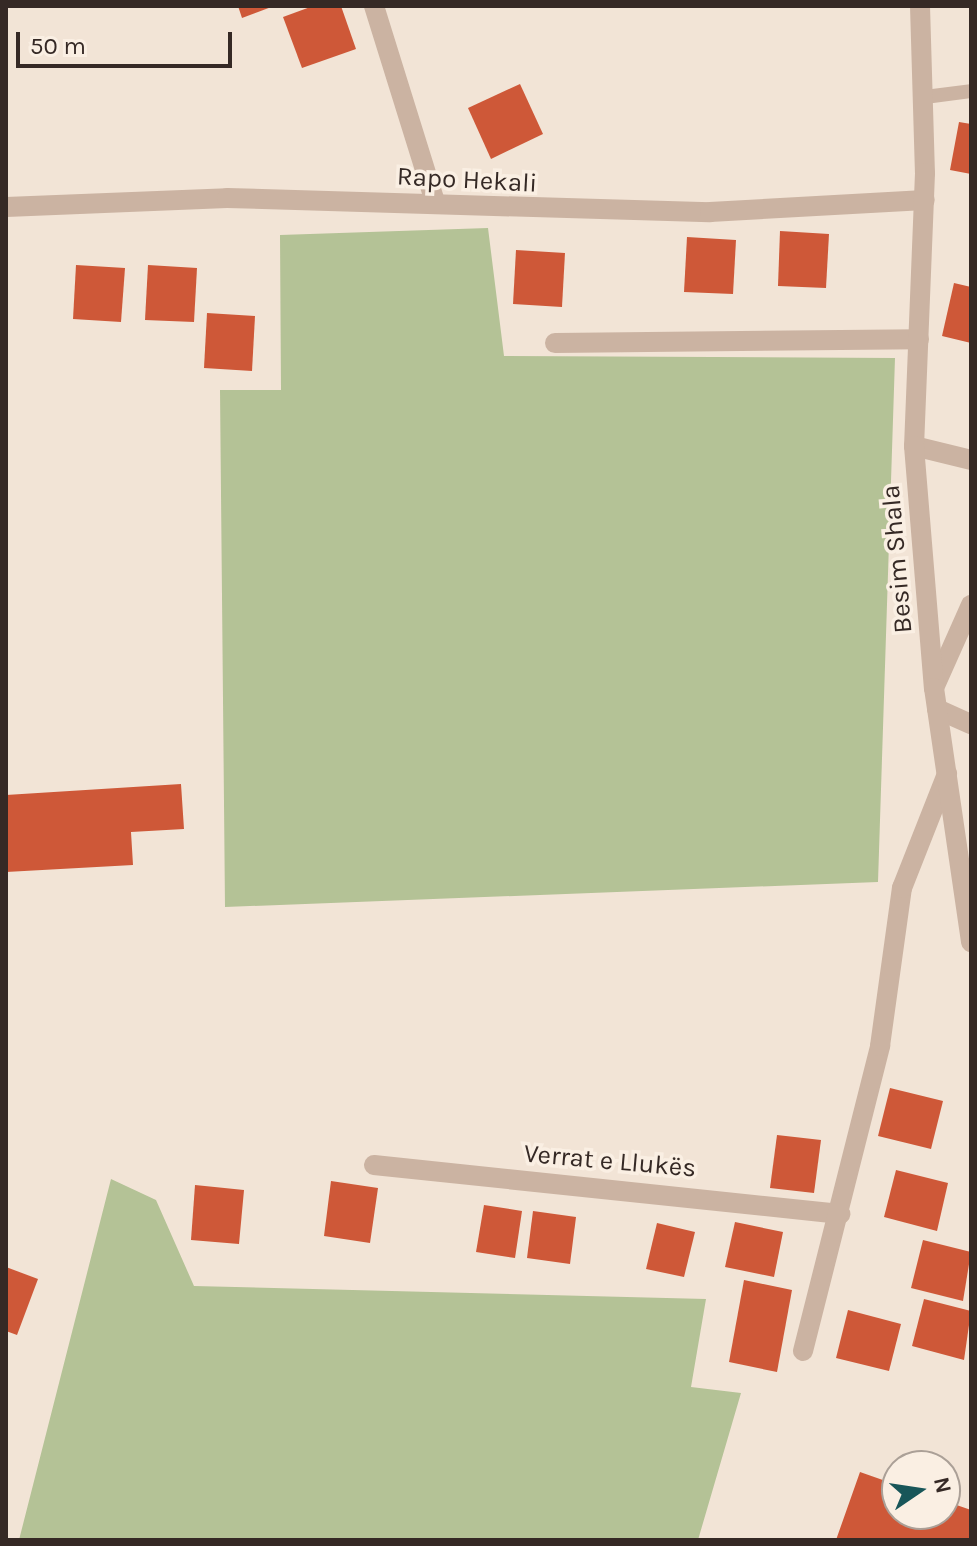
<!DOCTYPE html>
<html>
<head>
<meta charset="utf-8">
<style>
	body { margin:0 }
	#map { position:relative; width:977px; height:1546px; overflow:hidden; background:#f2e4d6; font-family:Karla,sans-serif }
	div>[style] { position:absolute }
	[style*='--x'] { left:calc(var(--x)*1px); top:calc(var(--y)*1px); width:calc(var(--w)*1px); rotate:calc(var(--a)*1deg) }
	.green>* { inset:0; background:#b4c296 }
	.building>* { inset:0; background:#ce5838 }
	.service>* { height:14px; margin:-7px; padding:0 7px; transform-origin:7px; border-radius:7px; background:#cbb3a2 }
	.minor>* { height:20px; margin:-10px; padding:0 10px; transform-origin:10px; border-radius:10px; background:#cbb3a2 }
	.tertiary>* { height:20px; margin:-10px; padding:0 10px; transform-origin:10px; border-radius:10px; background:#cbb3a2 }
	span { translate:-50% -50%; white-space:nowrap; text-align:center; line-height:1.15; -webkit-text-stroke:7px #faefe3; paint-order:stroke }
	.street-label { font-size:26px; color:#352925 }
	.frame { position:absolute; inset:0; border:8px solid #352925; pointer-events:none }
	.north { position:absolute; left:881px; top:1450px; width:80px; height:80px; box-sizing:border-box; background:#faefe3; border:2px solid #aba097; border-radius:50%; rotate:77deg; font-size:22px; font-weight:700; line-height:32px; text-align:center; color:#352925 }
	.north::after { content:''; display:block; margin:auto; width:28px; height:36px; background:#185659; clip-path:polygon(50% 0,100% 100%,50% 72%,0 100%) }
	.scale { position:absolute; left:16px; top:32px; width:216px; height:36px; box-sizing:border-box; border:4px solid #352925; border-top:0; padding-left:10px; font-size:24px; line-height:28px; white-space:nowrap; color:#352925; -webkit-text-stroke:6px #faefe3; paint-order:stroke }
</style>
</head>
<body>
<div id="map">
	<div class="green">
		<i style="clip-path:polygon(488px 228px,504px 356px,895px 358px,878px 882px,225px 907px,220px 390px,281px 390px,280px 235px)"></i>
		<i style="clip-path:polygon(111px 1179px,156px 1200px,194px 1286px,706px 1299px,691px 1387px,741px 1393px,698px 1540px,19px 1540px)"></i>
	</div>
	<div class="building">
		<i style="clip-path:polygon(238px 6px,274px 6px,242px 18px)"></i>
		<i style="clip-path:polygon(313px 6px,341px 6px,356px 49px,302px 68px,283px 17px)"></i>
		<i style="clip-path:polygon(520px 84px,543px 134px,491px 159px,468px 108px)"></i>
		<i style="clip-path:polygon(959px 122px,971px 124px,971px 174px,950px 170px)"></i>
		<i style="clip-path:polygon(780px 231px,829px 234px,826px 288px,778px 286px)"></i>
		<i style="clip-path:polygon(687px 237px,736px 240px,733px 294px,684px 292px)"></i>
		<i style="clip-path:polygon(516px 250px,565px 253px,562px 307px,513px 304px)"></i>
		<i style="clip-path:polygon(76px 265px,125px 268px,121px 322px,73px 319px)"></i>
		<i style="clip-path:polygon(148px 265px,197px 268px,194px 322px,145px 320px)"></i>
		<i style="clip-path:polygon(954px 283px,971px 287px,971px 343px,942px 336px)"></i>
		<i style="clip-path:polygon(207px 313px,255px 316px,252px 371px,204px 368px)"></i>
		<i style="clip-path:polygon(181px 784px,184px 829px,131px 832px,133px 865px,6px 872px,6px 795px)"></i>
		<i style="clip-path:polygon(890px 1088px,943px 1101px,931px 1149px,878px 1136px)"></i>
		<i style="clip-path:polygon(777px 1135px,821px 1140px,814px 1193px,770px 1188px)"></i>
		<i style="clip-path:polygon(896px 1170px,948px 1183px,937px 1231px,884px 1217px)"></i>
		<i style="clip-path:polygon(331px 1181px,378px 1188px,370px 1243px,324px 1236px)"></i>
		<i style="clip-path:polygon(195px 1185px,244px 1190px,239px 1244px,191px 1240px)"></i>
		<i style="clip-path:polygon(484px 1205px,522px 1211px,515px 1258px,476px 1252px)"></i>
		<i style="clip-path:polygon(533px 1211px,576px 1217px,570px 1264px,527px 1258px)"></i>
		<i style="clip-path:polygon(735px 1222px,783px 1232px,774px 1277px,725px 1267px)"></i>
		<i style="clip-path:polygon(657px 1223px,695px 1232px,684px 1277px,646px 1269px)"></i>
		<i style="clip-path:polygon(923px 1240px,971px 1252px,963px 1301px,911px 1288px)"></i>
		<i style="clip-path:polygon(6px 1267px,38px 1279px,17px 1335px,6px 1331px)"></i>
		<i style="clip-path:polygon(744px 1280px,792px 1290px,777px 1372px,729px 1362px)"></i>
		<i style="clip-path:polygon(924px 1299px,971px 1311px,964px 1360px,912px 1346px)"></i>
		<i style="clip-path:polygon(848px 1310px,901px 1324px,889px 1371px,836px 1358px)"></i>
		<i style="clip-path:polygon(860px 1472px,897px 1485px,897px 1514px,945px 1514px,945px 1501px,971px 1510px,971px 1540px,836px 1540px)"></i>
	</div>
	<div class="service">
		<i style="--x:925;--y:97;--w:46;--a:-7.4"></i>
	</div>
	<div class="minor">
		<i style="--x:374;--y:6;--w:205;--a:72.7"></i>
		<i style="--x:6;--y:207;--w:221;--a:-2.3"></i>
		<i style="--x:227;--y:198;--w:483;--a:1.7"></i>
		<i style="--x:710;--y:212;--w:215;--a:-3.2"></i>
		<i style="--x:555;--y:343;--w:364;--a:-0.6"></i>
		<i style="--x:914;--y:446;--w:59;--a:13.8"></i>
		<i style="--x:934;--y:688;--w:91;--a:-66"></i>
		<i style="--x:937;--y:709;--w:37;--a:24"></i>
		<i style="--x:374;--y:1165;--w:469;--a:6"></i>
		<i style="--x:803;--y:1351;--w:315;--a:-75.8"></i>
		<i style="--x:880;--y:1046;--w:160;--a:-82.1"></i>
		<i style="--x:902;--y:888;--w:123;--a:-68.5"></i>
	</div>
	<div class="tertiary">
		<i style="--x:920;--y:6;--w:167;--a:88.3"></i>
		<i style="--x:925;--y:173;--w:273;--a:92.3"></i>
		<i style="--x:914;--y:446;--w:243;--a:85.3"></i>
		<i style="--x:934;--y:688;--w:257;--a:81.7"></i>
	</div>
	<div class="street-label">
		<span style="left:467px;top:180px;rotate:3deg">Rapo Hekali</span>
		<span style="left:897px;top:559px;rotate:-95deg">Besim Shala</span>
		<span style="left:610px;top:1161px;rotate:5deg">Verrat e Llukës</span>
	</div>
	<div class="frame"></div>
	<div class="north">N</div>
	<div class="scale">50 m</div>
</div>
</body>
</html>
